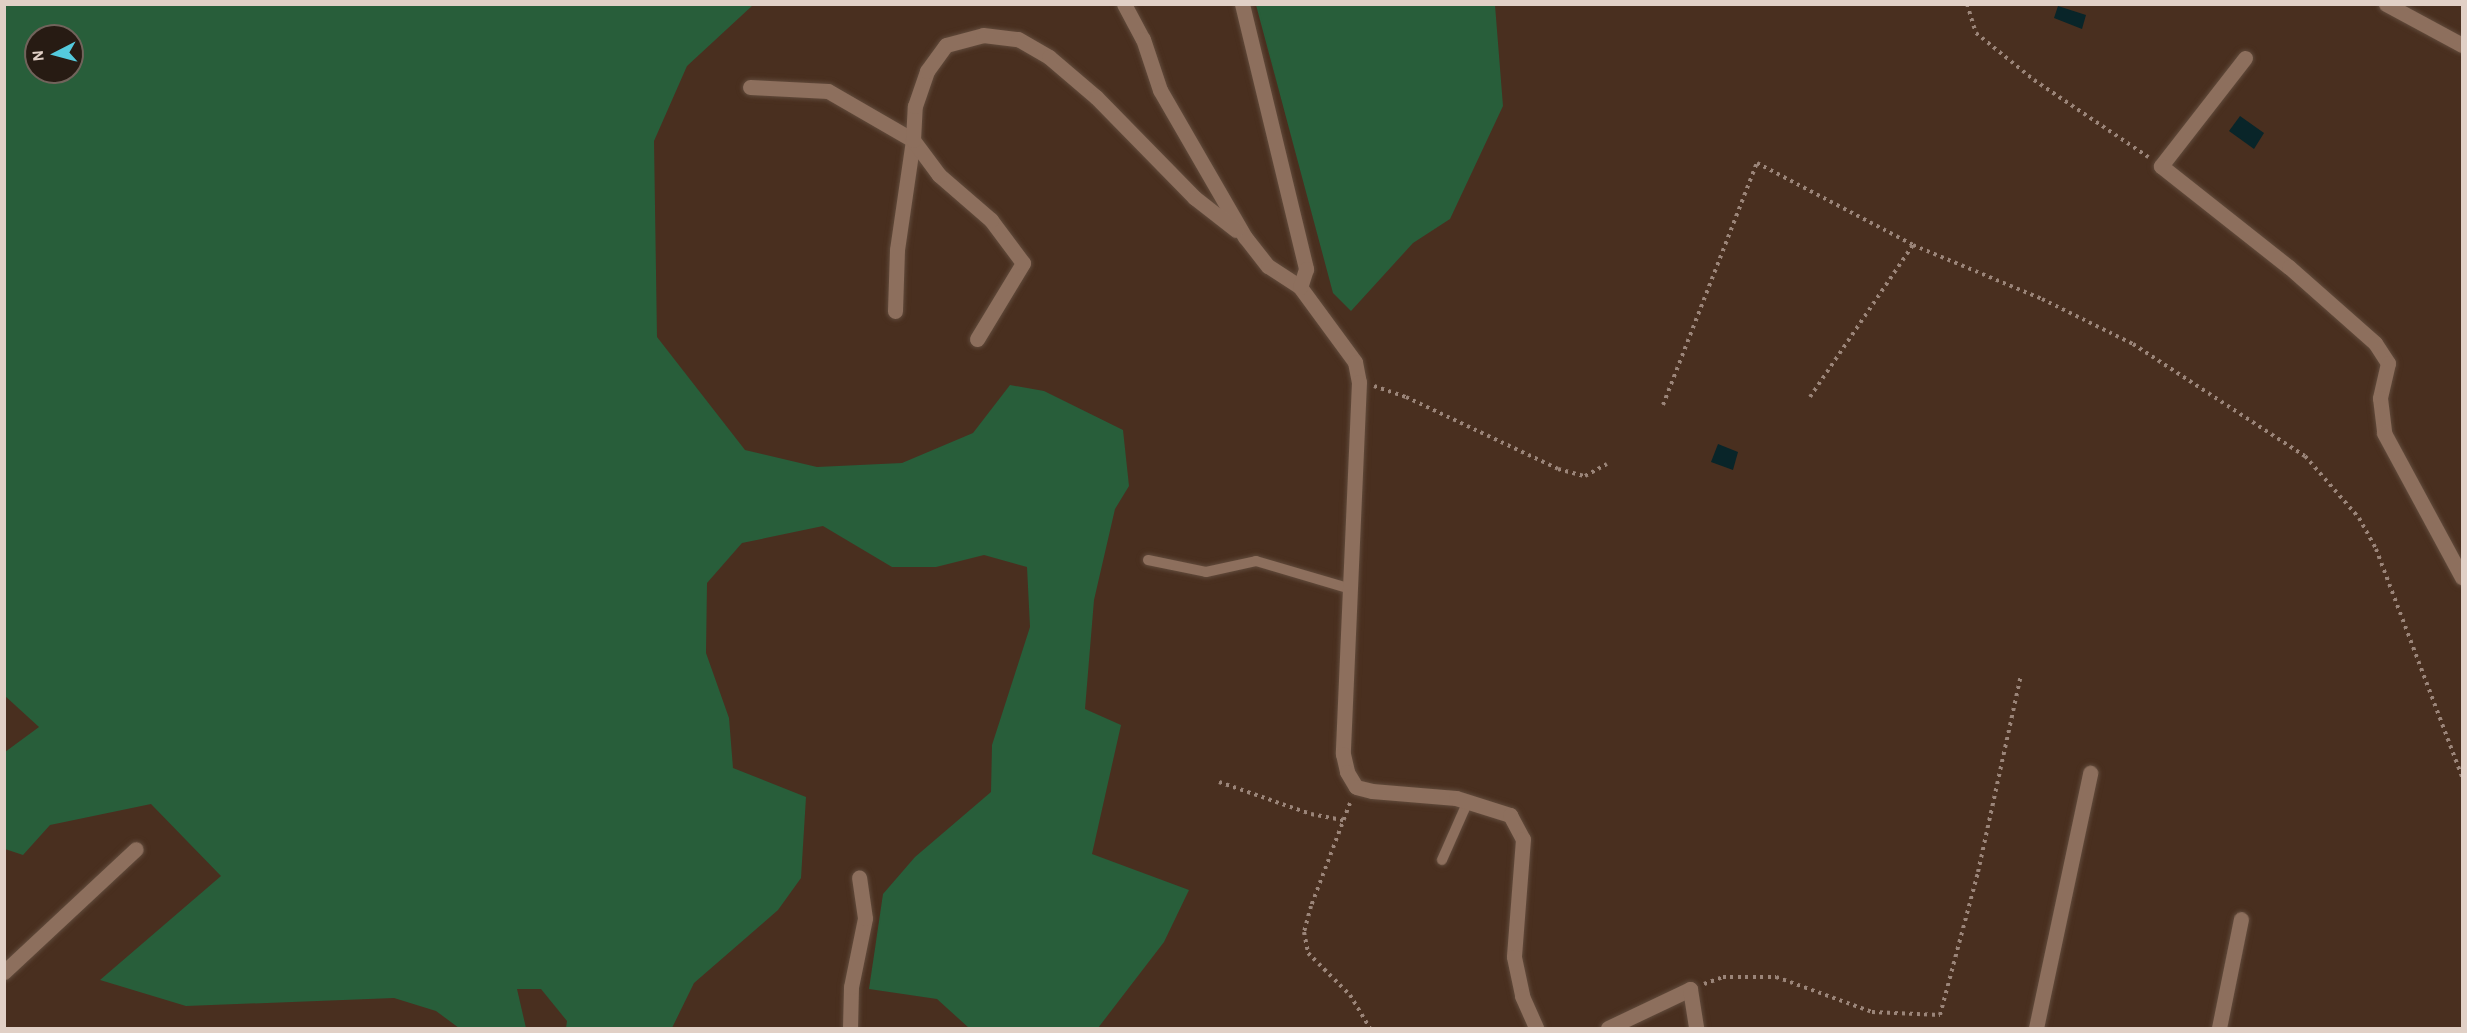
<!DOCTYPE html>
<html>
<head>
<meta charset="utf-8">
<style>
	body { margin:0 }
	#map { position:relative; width:2467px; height:1033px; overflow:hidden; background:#492f1f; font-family:"Alegreya Sans",sans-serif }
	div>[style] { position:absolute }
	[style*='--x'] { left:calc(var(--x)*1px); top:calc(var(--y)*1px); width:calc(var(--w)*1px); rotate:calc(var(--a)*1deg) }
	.green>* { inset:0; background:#285e3a }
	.water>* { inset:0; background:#092529 }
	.path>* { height:4px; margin-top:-2px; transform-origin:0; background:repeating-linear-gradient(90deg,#9b8579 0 3px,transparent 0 7.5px) }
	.roads { filter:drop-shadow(0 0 2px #614b3c) drop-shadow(0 0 2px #614b3c) }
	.lane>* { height:10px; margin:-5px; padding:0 5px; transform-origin:5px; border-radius:5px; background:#8d6f5d }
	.street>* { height:15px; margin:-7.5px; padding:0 7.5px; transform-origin:7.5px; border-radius:7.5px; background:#8d6f5d }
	span { translate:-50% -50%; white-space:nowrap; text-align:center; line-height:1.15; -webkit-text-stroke:6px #271b13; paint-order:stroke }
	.frame { position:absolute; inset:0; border:6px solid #e1d0c6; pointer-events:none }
	.north { position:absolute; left:24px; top:24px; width:60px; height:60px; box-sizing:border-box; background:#271b13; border:2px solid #71635b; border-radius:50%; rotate:264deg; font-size:16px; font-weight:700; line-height:24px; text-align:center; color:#e1d0c6 }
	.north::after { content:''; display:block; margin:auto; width:21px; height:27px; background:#54cadd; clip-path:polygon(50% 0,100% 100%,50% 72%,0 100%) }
</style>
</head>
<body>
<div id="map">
	<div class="green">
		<i style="clip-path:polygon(evenodd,5px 4px,753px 5px,687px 66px,654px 141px,657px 337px,745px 450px,817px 467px,902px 463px,973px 433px,1010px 385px,1044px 391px,1123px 430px,1129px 486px,1115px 509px,1094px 600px,1085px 709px,1121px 725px,1092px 854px,1189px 890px,1164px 942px,1098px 1028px,969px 1028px,937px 999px,869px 989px,883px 894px,915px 857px,991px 792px,992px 745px,1030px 627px,1027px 567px,984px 555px,936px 567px,892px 567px,823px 526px,742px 543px,707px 583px,706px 653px,729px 718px,733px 768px,806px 797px,801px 878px,778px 910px,694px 983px,672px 1028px,566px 1028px,567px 1021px,541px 989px,517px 989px,526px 1028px,459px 1028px,436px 1011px,394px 998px,186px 1006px,100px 980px,221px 876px,151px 804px,50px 825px,23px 855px,5px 849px,5px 752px,39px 727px,4px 695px,5px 4px,36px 36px,72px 36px,72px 72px,36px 72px,36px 36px)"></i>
		<i style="clip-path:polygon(1256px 5px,1495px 5px,1503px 106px,1450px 219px,1413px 243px,1351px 311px,1333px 293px)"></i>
	</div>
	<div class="water">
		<i style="clip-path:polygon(2058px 6px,2086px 15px,2082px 29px,2054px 18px)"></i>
		<i style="clip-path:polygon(2240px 116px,2264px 133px,2254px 149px,2229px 131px)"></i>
		<i style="clip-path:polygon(1718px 444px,1738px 452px,1733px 470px,1711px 462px)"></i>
	</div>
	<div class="path">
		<i style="--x:1967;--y:4;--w:30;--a:73"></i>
		<i style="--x:1976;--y:33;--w:75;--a:39"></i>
		<i style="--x:2034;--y:80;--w:138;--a:34"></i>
		<i style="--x:1374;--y:386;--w:34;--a:19"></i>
		<i style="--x:1406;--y:397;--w:168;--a:25.3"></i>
		<i style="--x:1558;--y:469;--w:28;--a:15"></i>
		<i style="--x:1585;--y:476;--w:25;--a:-29"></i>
		<i style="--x:1810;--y:397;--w:184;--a:-55.9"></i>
		<i style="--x:1663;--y:405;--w:260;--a:-68.8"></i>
		<i style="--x:1757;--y:163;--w:176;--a:27.7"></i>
		<i style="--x:1913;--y:245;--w:140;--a:22.7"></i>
		<i style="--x:2042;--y:299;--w:102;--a:26.3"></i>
		<i style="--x:2133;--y:344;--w:205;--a:33.1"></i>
		<i style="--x:2305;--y:456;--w:82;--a:48.9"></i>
		<i style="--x:2359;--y:518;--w:35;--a:61"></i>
		<i style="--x:2376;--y:549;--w:244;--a:69.3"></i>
		<i style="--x:1219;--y:782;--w:97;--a:19.2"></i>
		<i style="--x:1311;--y:814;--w:33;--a:11"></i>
		<i style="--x:1350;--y:803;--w:110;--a:110.7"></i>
		<i style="--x:1311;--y:906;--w:27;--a:105"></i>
		<i style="--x:1304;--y:932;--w:21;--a:79"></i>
		<i style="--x:1308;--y:953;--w:59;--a:45"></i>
		<i style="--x:1350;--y:995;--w:39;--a:59"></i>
		<i style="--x:1704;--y:984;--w:20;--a:-20"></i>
		<i style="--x:1723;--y:977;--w:53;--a:0"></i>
		<i style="--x:1776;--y:977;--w:102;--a:20"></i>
		<i style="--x:1872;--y:1012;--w:68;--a:2.5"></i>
		<i style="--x:1940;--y:1015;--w:148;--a:-75.1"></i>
		<i style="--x:1978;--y:872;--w:202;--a:-77.7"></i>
	</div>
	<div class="roads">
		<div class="lane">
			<i style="--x:1148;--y:560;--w:59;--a:11.7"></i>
			<i style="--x:1206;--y:572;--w:51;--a:-12.4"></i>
			<i style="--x:1256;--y:561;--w:96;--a:16.4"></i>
			<i style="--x:1442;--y:860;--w:64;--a:-66.2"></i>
		</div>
		<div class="street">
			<i style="--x:1124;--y:4;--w:40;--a:62"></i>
			<i style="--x:1143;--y:39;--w:54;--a:71.6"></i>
			<i style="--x:1160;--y:90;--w:170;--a:60"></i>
			<i style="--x:1245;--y:237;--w:37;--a:52"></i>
			<i style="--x:1268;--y:266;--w:38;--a:33"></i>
			<i style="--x:1300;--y:287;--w:93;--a:53.7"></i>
			<i style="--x:1355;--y:362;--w:20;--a:79"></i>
			<i style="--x:1359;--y:382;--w:372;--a:92.5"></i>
			<i style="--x:1343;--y:754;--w:18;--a:77"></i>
			<i style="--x:1347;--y:772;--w:17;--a:59"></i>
			<i style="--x:1356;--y:787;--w:16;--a:14"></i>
			<i style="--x:1372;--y:791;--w:84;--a:4.8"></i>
			<i style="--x:1456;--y:798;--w:57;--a:17.5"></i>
			<i style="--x:1510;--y:815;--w:27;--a:62"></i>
			<i style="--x:1523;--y:839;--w:118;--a:94.4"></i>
			<i style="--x:1514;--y:957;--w:40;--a:78"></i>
			<i style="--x:1522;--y:996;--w:35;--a:66"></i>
			<i style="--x:1242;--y:4;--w:273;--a:76.4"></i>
			<i style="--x:1306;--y:269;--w:19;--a:108"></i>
			<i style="--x:2386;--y:4;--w:86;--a:28.3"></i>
			<i style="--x:2245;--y:58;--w:137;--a:127.9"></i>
			<i style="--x:2161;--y:166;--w:163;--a:38.3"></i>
			<i style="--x:2289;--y:267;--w:115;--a:41.5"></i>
			<i style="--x:2375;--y:343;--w:24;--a:57"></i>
			<i style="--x:2388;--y:363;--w:36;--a:103"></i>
			<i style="--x:2380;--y:398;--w:35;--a:83"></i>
			<i style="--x:2384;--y:433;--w:164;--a:61.6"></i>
			<i style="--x:750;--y:87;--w:78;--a:2.9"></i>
			<i style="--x:828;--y:91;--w:98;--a:30"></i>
			<i style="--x:913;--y:140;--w:111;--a:98.3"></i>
			<i style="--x:897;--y:250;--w:61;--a:91.9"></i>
			<i style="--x:977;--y:339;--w:89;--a:-58.8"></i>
			<i style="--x:1023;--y:263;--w:54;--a:-126.7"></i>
			<i style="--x:991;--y:220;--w:69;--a:-139.1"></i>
			<i style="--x:939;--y:175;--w:44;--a:-126.6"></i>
			<i style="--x:913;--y:140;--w:34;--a:-87"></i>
			<i style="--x:915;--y:106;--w:37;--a:-71"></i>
			<i style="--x:927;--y:71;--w:32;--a:-54"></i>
			<i style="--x:946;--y:45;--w:38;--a:-15"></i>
			<i style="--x:983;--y:35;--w:35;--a:7"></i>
			<i style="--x:1018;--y:39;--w:36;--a:30"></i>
			<i style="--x:1049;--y:57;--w:62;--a:40.4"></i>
			<i style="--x:1096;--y:97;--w:141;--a:45.6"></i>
			<i style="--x:1195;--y:198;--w:52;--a:38"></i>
			<i style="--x:4;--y:972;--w:180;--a:-43"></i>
			<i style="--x:850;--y:1028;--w:41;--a:-88.6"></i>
			<i style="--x:851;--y:987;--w:70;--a:-78.5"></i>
			<i style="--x:865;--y:918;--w:41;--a:-98.3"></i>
			<i style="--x:1608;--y:1028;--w:91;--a:-25.4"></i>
			<i style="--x:1690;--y:989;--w:39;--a:81"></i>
			<i style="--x:2036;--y:1028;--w:261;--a:-78"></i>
			<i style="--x:2219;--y:1028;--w:111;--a:-78.6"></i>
		</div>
	</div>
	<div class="frame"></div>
	<div class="north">N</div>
</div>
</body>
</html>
